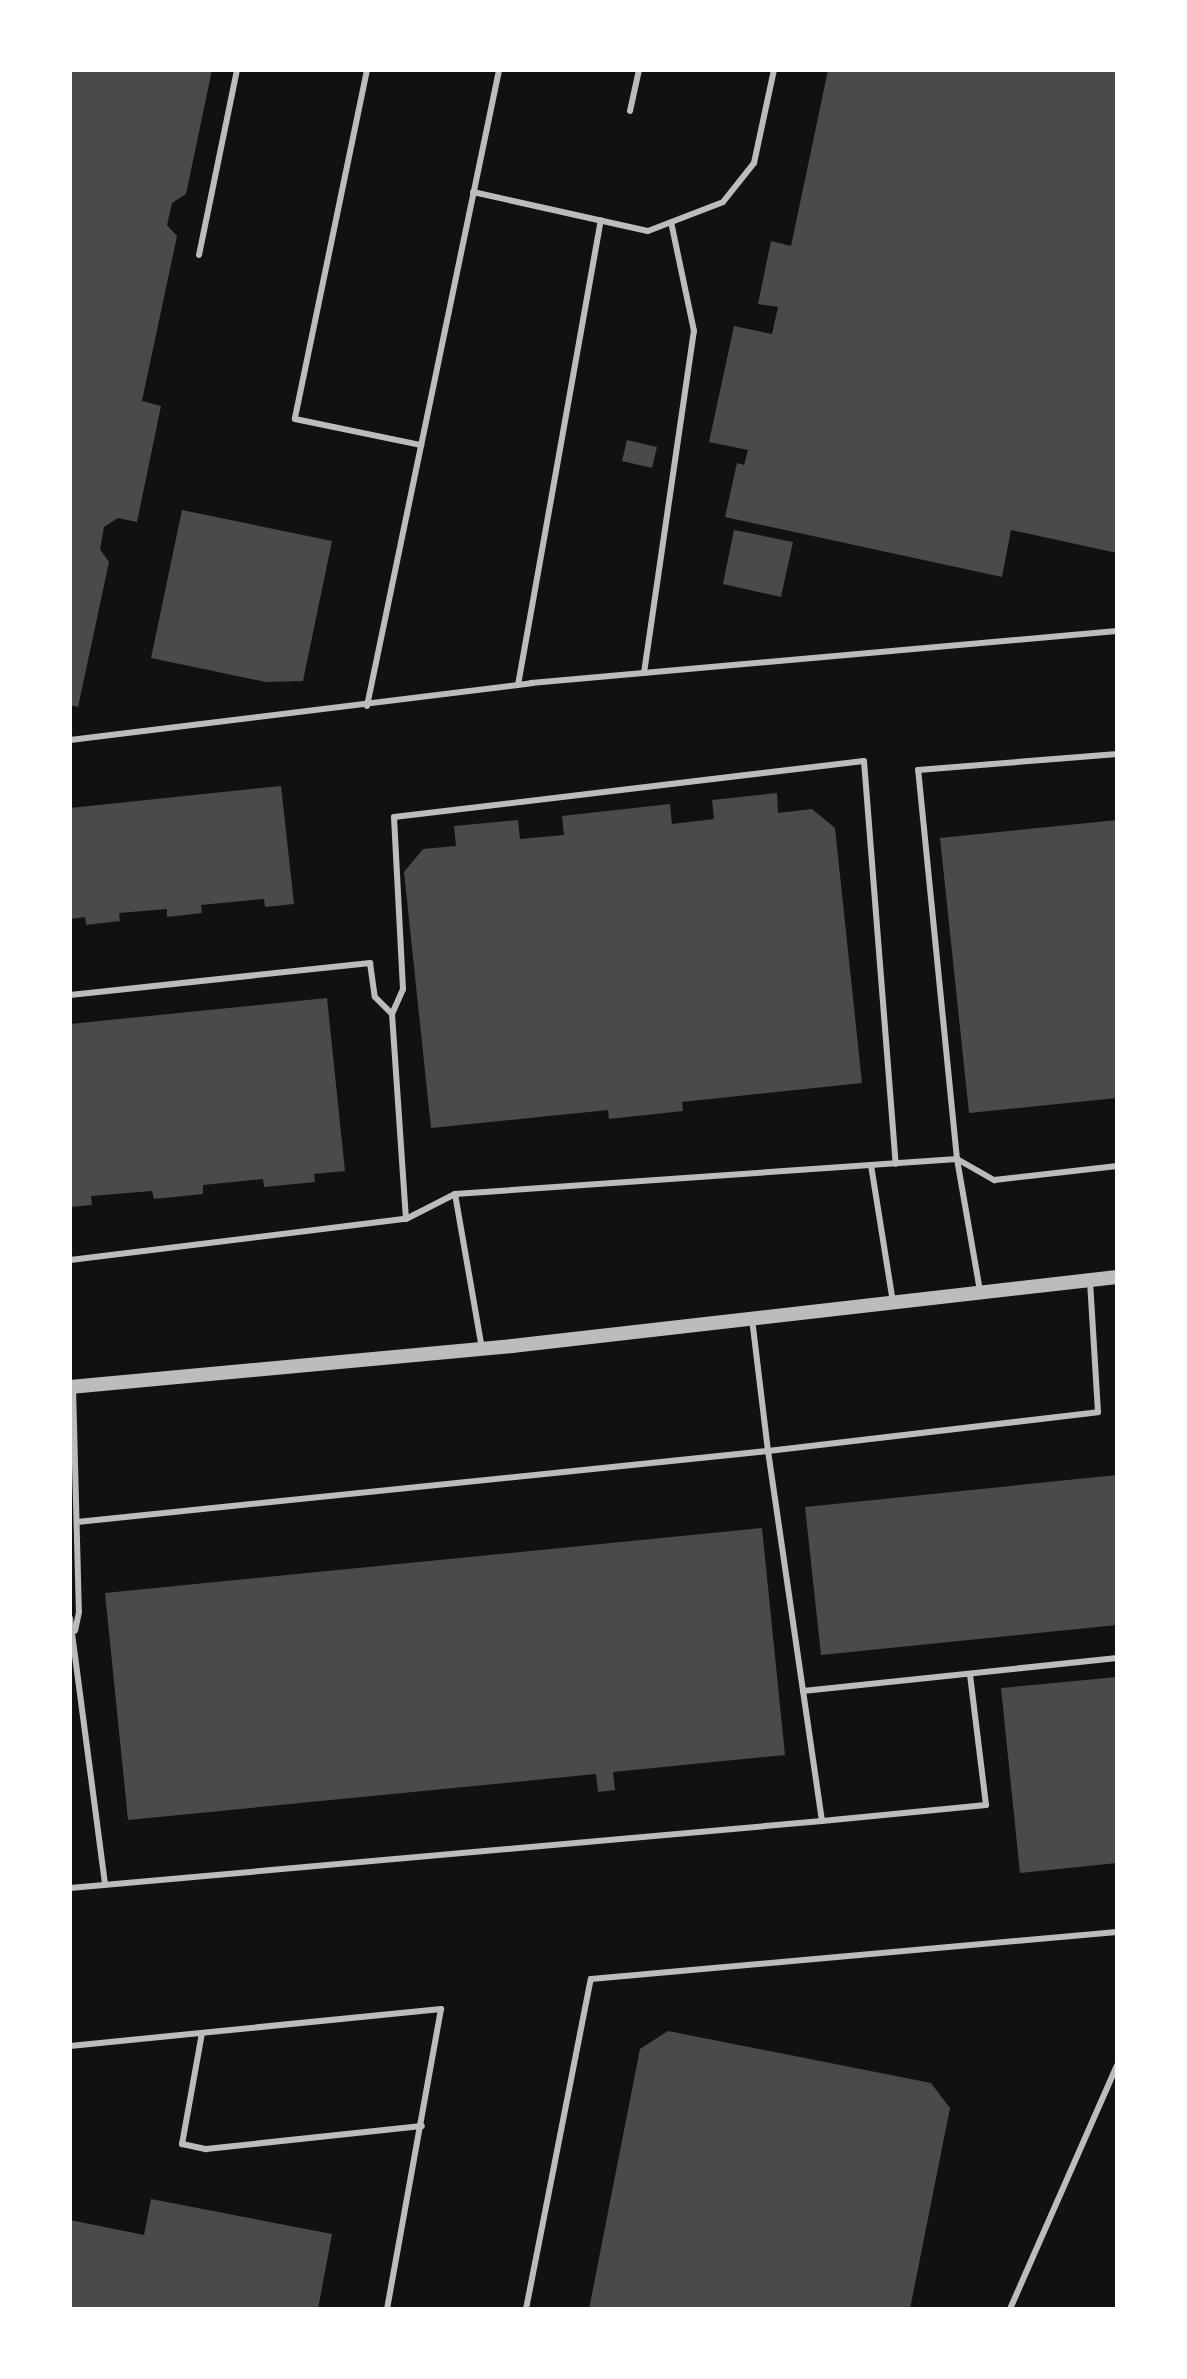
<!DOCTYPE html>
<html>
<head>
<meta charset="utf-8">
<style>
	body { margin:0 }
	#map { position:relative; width:1187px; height:2379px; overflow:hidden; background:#111; font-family:"Roboto Condensed",sans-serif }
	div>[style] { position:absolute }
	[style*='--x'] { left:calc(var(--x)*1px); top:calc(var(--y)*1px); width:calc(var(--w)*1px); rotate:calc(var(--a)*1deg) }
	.building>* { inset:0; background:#4a4a4a }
	.service>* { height:6px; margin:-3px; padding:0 3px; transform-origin:3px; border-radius:3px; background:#bcbcbc }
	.tertiary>* { height:14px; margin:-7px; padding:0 7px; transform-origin:7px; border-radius:7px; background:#bcbcbc }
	span { translate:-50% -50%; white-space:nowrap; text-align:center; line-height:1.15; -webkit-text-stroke:8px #fff; paint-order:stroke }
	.frame { position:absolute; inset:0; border:72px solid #fff; pointer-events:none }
</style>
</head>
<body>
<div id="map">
	<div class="building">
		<i style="clip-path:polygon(70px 70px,212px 70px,186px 194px,172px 203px,167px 225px,177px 236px,142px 401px,161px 406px,137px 522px,118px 518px,104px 527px,100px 549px,109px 562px,78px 707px,70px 705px)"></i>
		<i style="clip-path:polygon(828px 70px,1117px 70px,1117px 553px,1011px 530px,1002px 577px,725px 517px,737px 463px,744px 465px,748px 450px,709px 442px,734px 326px,772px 334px,778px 307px,758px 304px,771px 241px,791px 246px)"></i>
		<i style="clip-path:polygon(627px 440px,657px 447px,652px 468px,622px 461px)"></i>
		<i style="clip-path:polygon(182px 510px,332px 541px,303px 681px,266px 682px,151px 658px)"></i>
		<i style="clip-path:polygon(734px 530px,793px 542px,781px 597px,723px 584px)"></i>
		<i style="clip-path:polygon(281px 786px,294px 904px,265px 907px,264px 899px,201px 905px,202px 913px,167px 917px,167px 909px,119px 913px,120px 921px,86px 925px,85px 917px,70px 919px,70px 808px)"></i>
		<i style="clip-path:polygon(777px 793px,778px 813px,812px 809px,835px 828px,862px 1083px,682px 1102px,683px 1111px,609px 1119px,608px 1110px,431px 1128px,404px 872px,423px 849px,456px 846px,454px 826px,518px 820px,520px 839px,564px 835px,562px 816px,670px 804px,672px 824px,714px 819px,712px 800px)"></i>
		<i style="clip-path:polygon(1117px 820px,1117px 1098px,969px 1113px,940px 838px)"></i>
		<i style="clip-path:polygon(327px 998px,345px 1171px,314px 1174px,315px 1182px,264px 1187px,263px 1179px,203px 1185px,203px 1194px,154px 1199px,152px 1191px,91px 1196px,92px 1205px,70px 1207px,70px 1024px)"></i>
		<i style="clip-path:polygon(1117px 1475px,1117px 1625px,821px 1655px,805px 1507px)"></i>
		<i style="clip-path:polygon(762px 1528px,785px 1755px,613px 1772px,615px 1790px,598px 1792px,596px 1774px,128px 1820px,105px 1593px)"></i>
		<i style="clip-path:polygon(1117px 1677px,1117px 1863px,1020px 1873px,1001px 1688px)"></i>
		<i style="clip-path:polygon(668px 2031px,931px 2083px,950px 2108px,910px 2309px,589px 2309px,640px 2049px)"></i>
		<i style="clip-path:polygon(151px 2199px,332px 2234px,318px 2309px,70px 2309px,70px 2220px,144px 2235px)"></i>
	</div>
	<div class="service">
		<i style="--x:367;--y:70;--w:356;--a:101.7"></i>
		<i style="--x:295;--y:419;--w:129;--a:11.7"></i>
		<i style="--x:630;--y:111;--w:42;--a:-77.6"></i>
		<i style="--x:473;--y:192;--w:179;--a:12.6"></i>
		<i style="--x:648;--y:231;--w:80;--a:-21.1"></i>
		<i style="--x:723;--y:202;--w:50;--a:-51.5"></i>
		<i style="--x:754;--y:163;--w:95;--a:-77.9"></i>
		<i style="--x:199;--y:255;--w:189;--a:-78.4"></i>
		<i style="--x:644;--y:673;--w:346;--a:-81.7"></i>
		<i style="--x:694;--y:331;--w:111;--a:-101.9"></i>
		<i style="--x:518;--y:685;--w:472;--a:-79.9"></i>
		<i style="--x:367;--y:706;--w:650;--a:-78.27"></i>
		<i style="--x:70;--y:740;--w:465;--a:-7"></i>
		<i style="--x:531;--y:683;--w:588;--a:-5.07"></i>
		<i style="--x:70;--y:995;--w:302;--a:-6.1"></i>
		<i style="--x:370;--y:963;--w:34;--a:82"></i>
		<i style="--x:375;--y:997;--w:24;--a:45"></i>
		<i style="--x:392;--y:1014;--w:205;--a:86.1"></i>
		<i style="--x:392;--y:1014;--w:27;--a:-66"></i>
		<i style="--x:403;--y:989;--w:172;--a:-93"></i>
		<i style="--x:394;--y:817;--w:473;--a:-6.8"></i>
		<i style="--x:864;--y:761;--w:404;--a:85.5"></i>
		<i style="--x:871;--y:1165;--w:140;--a:80.9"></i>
		<i style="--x:455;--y:1194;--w:156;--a:80.1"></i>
		<i style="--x:70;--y:1260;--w:338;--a:-7"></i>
		<i style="--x:406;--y:1219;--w:55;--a:-27"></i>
		<i style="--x:455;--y:1194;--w:503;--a:-3.99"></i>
		<i style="--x:957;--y:1159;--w:43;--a:29.6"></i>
		<i style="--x:994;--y:1180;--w:124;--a:-6.5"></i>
		<i style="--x:980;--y:1291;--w:134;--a:-99.9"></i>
		<i style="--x:957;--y:1159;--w:391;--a:-95.7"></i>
		<i style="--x:918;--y:770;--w:200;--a:-4.6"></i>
		<i style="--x:73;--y:1387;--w:225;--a:88.5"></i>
		<i style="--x:79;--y:1612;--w:19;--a:102"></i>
		<i style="--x:77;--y:1522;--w:695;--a:-5.87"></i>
		<i style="--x:768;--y:1451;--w:133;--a:-96.9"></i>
		<i style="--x:70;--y:1618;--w:269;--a:82.5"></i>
		<i style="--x:803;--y:1691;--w:316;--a:-6"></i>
		<i style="--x:822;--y:1821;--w:165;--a:-5.6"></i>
		<i style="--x:986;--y:1805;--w:132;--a:-97"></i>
		<i style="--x:70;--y:1888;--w:755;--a:-5.09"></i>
		<i style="--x:822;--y:1821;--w:374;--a:-98.3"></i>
		<i style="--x:768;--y:1451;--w:332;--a:-6.7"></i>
		<i style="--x:1098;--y:1412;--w:132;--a:-93.5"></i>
		<i style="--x:202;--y:2033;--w:113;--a:100.2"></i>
		<i style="--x:182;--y:2144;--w:25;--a:12"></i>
		<i style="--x:206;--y:2149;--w:217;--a:-6.1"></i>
		<i style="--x:70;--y:2046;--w:373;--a:-5.7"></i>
		<i style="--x:441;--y:2009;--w:305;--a:100.2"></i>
		<i style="--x:526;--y:2309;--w:336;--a:-78.9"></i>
		<i style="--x:591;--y:1979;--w:528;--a:-5.11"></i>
		<i style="--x:1010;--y:2309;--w:266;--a:-66.3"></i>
	</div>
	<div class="tertiary">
		<i style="--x:70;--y:1387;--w:444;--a:-5.3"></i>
		<i style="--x:512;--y:1346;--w:609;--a:-6.51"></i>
	</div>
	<div class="frame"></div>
</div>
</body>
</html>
